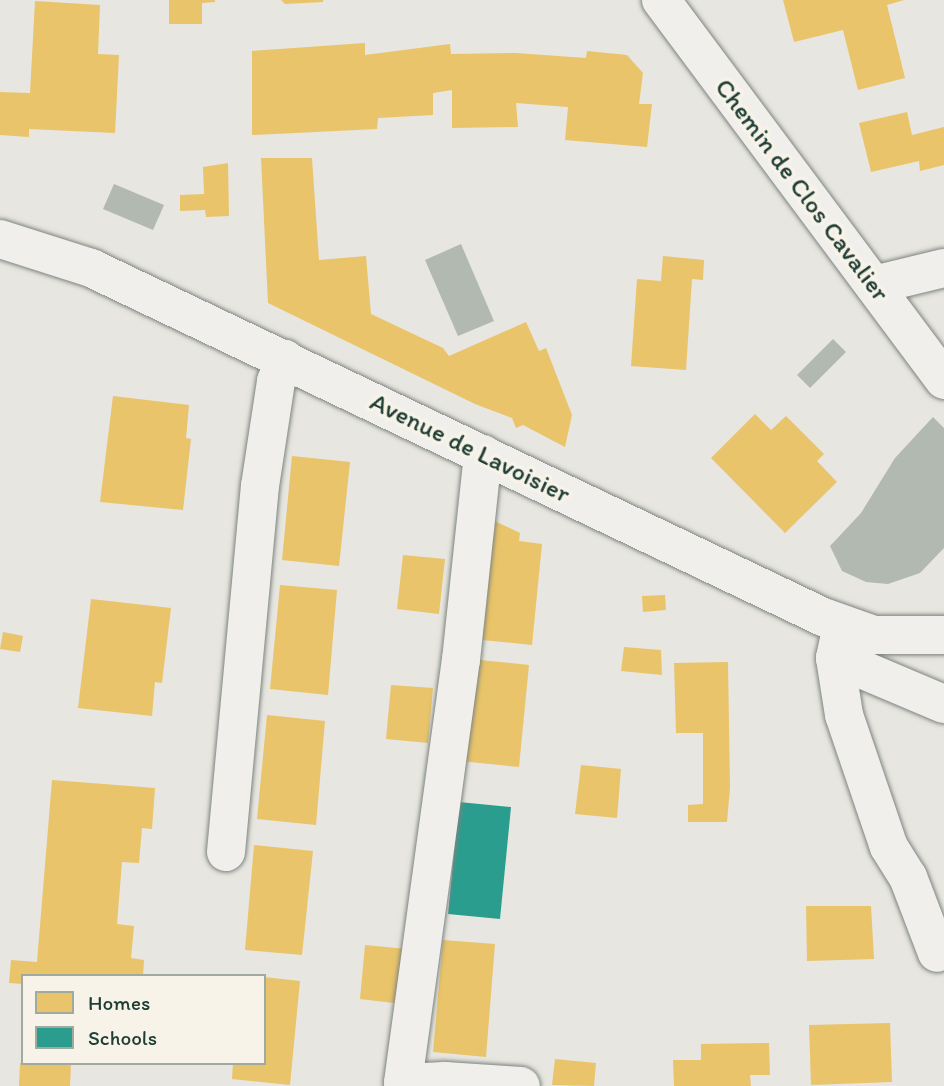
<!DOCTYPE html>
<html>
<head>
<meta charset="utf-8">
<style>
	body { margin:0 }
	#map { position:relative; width:944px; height:1086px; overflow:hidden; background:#e7e6e0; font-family:Itim,sans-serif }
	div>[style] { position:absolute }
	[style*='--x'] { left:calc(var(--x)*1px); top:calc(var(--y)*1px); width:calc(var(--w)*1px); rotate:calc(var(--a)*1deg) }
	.water>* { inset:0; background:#b2b9b0 }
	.homes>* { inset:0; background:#e9c46a }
	.schools>* { inset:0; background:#2a9d8f }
	.roads { filter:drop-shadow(0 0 2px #7e847f) drop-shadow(0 0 2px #7e847f) }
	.minor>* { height:38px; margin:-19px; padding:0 19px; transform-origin:19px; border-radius:19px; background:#f0efeb }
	span { translate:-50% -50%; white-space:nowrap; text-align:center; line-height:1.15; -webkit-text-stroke:7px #f7f3e8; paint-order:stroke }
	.street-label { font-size:26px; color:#1f3d34 }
	.legend { position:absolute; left:21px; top:974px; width:245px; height:91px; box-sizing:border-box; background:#f7f3e8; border:2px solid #a1aaa0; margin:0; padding:9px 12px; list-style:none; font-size:21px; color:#1f3d34 }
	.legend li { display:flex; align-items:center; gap:14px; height:35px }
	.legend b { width:35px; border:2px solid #a1aaa0 }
</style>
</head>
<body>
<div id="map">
	<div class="water">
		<i style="clip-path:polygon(114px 184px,164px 205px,153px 230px,103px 209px)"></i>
		<i style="clip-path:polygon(461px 244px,494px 321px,458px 336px,425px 260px)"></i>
		<i style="clip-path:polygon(833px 339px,846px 352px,810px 388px,797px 375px)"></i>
		<i style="clip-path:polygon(933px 417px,944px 428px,944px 548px,920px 573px,888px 584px,866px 582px,842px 571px,830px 546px,861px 513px,895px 458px)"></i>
	</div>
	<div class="homes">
		<i style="clip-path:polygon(169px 0,215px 0,215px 2px,202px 3px,202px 24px,169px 24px)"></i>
		<i style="clip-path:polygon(281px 0,323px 0,323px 2px,285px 4px)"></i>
		<i style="clip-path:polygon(783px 0,904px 0,887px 5px,905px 78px,858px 90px,843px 30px,794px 42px)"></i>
		<i style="clip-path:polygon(35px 1px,100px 5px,98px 54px,119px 55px,115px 133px,29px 129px,29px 137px,0 135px,0 92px,30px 93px)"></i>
		<i style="clip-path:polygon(365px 43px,365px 55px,450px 44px,451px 54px,516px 53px,586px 58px,587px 51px,627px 55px,643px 73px,639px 104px,652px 104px,647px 147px,565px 140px,568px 107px,516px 103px,518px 127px,452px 128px,452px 90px,433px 93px,433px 115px,378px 118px,377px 129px,252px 135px,252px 51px)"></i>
		<i style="clip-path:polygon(907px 112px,912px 135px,944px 127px,944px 165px,920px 171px,919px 161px,871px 172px,859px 123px)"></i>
		<i style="clip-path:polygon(261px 158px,312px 158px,319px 260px,366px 256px,371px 314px,443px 348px,449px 356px,526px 322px,539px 351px,546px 348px,572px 415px,565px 447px,523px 425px,516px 428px,512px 418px,475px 404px,268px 303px)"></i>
		<i style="clip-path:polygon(228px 163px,229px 216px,206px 217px,205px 210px,180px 211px,180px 195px,204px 194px,203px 167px)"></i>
		<i style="clip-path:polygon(663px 256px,704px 260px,703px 280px,692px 279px,686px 370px,631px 366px,637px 279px,661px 281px)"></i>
		<i style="clip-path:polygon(113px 396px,189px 405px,186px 438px,191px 439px,183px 510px,100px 502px)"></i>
		<i style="clip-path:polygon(755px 414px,771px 430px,786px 416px,824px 454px,817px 461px,837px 482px,785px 533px,711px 458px)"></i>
		<i style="clip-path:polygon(292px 456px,350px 462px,339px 566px,282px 560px)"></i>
		<i style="clip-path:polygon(484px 516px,520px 533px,519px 541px,542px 544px,532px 645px,472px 639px)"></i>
		<i style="clip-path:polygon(403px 555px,445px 559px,439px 614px,397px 609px)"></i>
		<i style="clip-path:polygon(280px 585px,337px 590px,328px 695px,270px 689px)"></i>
		<i style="clip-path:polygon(665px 595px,666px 610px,643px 612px,642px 596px)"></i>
		<i style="clip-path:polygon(91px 599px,171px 608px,162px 683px,155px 682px,152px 716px,78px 708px)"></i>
		<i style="clip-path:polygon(3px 632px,23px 636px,20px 652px,0 649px)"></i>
		<i style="clip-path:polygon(624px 647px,661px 650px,662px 675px,621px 671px)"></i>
		<i style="clip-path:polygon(470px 659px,529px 665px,519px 767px,460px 761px)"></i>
		<i style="clip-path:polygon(728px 662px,730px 788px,727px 822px,688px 822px,688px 805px,703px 804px,703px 733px,676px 733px,674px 663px)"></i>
		<i style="clip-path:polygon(391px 685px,433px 688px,428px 743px,386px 739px)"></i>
		<i style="clip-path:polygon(267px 715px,325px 721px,316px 825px,257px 819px)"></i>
		<i style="clip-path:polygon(581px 765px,621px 769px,617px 818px,575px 814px)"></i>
		<i style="clip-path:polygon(52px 780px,155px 788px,152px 829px,142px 828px,139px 863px,122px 862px,117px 924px,134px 926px,131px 958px,144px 960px,143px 976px,23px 976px,23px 984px,9px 983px,11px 960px,37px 962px)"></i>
		<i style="clip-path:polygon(254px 845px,313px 851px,302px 955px,245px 950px)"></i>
		<i style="clip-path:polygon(806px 906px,871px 906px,874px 959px,807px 961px)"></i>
		<i style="clip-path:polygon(443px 940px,495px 944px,486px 1057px,433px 1052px)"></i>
		<i style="clip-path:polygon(365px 945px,407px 949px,402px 1004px,360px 999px)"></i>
		<i style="clip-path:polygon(264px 977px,300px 981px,290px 1085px,232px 1079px,233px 1063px,264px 1063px)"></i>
		<i style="clip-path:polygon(890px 1023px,892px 1082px,811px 1085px,809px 1025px)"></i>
		<i style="clip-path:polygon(769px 1043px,770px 1075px,750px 1075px,751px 1086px,674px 1086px,673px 1060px,701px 1060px,701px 1044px)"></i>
		<i style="clip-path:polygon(555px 1059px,596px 1063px,594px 1086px,552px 1085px)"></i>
		<i style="clip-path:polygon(20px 1063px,71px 1063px,70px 1086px,19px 1086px)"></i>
	</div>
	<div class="schools">
		<i style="clip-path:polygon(459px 802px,511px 807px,500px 919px,448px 914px)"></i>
	</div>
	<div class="roads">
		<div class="minor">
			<i style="--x:661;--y:0;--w:474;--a:53.3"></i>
			<i style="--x:0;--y:239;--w:96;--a:17.7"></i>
			<i style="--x:91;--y:268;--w:811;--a:25.49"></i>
			<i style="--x:823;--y:617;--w:54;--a:19.4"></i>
			<i style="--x:874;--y:635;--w:70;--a:0"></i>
			<i style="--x:874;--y:285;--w:72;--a:-13.7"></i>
			<i style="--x:483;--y:454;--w:206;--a:96.1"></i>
			<i style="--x:461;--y:659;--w:428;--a:97.8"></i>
			<i style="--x:403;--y:1083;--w:42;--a:-2.7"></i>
			<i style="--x:445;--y:1081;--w:76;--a:3.8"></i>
			<i style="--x:842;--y:625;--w:34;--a:102"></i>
			<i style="--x:835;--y:658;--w:58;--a:81"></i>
			<i style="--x:844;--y:715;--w:139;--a:71.2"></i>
			<i style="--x:889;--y:847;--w:36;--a:58"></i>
			<i style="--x:908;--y:877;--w:81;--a:69.1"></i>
			<i style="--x:835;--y:658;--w:118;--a:22.9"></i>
			<i style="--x:226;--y:852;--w:368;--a:-84.7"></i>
			<i style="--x:260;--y:486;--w:106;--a:-81.3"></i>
			<i style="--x:276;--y:381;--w:24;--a:-68"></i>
		</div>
	</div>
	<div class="street-label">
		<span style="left:802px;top:190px;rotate:53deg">Chemin de Clos Cavalier</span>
		<span style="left:470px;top:448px;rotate:26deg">Avenue de Lavoisier</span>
	</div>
	<ul class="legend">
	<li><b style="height:19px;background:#e9c46a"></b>Homes</li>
	<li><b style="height:19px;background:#2a9d8f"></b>Schools</li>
	</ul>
</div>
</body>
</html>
